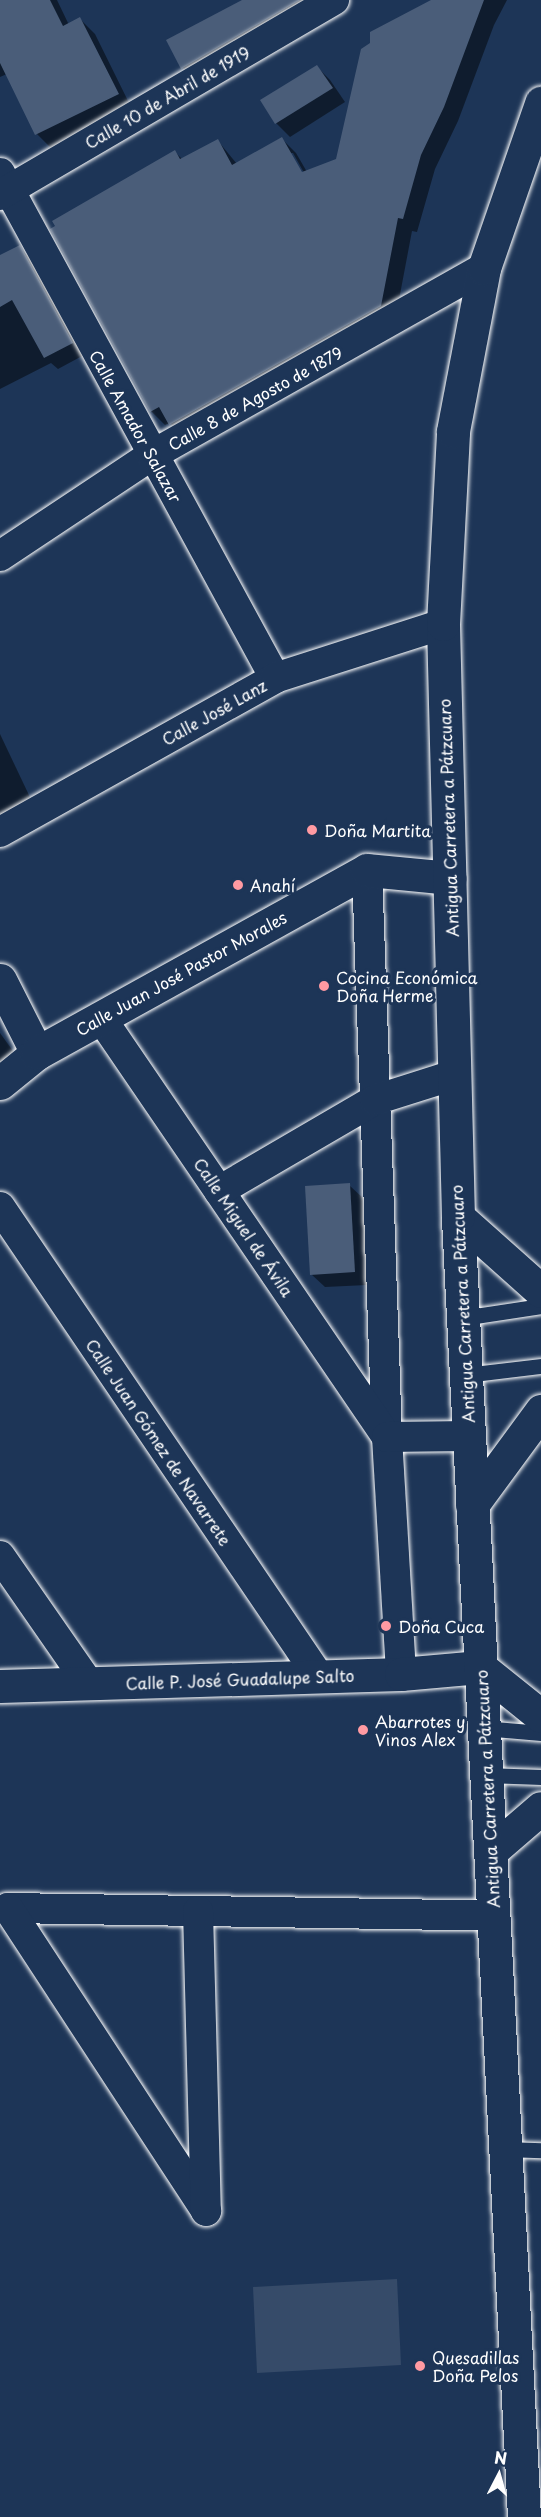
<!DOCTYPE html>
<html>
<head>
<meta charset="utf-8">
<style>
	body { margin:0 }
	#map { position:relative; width:541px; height:2517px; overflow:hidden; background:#1d3557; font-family:"Playpen Sans",sans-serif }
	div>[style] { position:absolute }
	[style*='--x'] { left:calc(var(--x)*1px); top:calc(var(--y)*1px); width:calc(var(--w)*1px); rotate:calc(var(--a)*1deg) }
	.green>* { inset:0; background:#364b69 }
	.shadow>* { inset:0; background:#0007 }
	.building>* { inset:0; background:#4a5d79 }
	.roads { filter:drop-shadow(0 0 2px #fff) drop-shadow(0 0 2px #fff) }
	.service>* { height:15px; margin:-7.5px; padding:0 7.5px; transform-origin:7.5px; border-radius:7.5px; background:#1d3557 }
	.minor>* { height:30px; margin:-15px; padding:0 15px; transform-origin:15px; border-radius:15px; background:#1d3557 }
	.tertiary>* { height:33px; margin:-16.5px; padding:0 16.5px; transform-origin:16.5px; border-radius:16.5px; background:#1d3557 }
	.secondary>* { height:33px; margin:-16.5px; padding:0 16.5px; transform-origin:16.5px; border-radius:16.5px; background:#1d3557 }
	.dots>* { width:16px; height:16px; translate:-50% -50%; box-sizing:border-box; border:3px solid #1d3557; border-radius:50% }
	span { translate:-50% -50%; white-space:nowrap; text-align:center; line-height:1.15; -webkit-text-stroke:6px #1d3557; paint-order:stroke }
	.street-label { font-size:16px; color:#fff }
	.poi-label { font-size:16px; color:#fff }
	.left { translate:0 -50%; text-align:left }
	.north { position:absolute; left:469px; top:2445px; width:60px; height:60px; -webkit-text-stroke:4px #1d3557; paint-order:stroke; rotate:6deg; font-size:16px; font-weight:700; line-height:24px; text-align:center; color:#fff }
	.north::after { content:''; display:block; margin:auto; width:21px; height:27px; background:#fff; clip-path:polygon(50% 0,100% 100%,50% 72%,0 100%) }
</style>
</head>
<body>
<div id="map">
	<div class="green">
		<i style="clip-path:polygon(397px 2279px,401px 2365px,257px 2373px,253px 2287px)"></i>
	</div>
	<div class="shadow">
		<i style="clip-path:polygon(4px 0,57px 0,69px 25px,80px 19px,95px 34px,132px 109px,52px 149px,37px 134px,7px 74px,0 77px,0 2px)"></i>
		<i style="clip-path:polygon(246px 0,333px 0,195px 80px,183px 68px,168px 41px)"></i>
		<i style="clip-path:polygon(evenodd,435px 0,507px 0,494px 25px,458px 121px,435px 169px,417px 232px,412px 231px,395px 321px,185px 439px,170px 423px,165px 425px,151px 411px,175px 152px,182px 159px,218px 141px,237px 164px,281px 138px,296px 153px,307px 172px,338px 160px,435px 0,289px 153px,293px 153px,307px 178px,304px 179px,289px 153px)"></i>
		<i style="clip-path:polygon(317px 67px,330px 80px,345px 102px,290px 137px,276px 123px,262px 100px)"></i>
		<i style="clip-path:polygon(19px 247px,31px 259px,84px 355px,58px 369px,51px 363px,0 389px,0 258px)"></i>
		<i style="clip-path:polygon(0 734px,37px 812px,0 834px)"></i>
		<i style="clip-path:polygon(0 1033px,21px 1062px,0 1078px)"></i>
		<i style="clip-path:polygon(349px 1185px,363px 1198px,367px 1285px,325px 1287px,311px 1274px)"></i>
	</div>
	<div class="building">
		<i style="clip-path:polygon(0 0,50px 0,63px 26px,80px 17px,119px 94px,35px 135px,0 63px)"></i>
		<i style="clip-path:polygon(242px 0,300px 0,181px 69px,166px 40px)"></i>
		<i style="clip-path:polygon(431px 0,484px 0,444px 107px,421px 155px,403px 219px,398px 218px,381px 306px,169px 425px,159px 407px,150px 412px,50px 229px,55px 226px,52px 221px,175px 150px,180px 159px,218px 139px,232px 165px,282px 137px,302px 172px,336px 159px,361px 49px,370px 43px,370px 32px)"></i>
		<i style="clip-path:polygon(317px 65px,333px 88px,275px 124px,260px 100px)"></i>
		<i style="clip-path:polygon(20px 245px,73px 343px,44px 358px,12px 300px,0 307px,0 255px)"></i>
		<i style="clip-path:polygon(350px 1183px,355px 1272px,310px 1275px,305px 1186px)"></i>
	</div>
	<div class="roads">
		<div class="service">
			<i style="--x:462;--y:1318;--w:80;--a:-8.6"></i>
			<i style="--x:465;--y:1375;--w:77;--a:-6.8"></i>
			<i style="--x:483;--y:1728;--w:58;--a:4.9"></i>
			<i style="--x:486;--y:1775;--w:55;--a:2.1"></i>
			<i style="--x:505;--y:2149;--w:36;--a:2"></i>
		</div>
		<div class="minor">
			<i style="--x:0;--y:173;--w:575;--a:61.43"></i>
			<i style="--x:0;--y:195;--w:387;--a:-30.3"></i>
			<i style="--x:0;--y:556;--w:182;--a:-33.6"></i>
			<i style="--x:152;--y:455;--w:381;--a:-29.4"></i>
			<i style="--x:0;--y:832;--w:315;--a:-29.2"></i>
			<i style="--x:275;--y:678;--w:176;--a:-17.8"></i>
			<i style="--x:367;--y:870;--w:567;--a:87.98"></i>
			<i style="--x:387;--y:1437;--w:237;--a:86.6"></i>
			<i style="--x:101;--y:1018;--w:507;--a:55.68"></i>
			<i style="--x:387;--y:1437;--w:81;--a:-0.7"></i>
			<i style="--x:219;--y:1191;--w:181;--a:-30.3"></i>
			<i style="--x:375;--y:1100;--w:83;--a:-17.6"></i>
			<i style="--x:0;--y:1207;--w:568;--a:55.83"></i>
			<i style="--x:0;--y:1556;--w:156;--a:55.2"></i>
			<i style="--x:8;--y:1908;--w:485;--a:0.9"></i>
			<i style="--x:8;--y:1908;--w:362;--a:56.8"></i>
			<i style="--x:198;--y:1911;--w:300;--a:88.5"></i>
		</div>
		<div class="tertiary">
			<i style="--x:0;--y:980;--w:82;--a:63.1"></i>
			<i style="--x:0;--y:1083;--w:48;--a:-39"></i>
			<i style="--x:37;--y:1053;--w:377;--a:-29"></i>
			<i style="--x:367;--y:870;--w:83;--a:5.5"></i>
			<i style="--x:458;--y:1217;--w:111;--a:41.7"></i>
			<i style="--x:472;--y:1505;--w:117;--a:-53.7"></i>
			<i style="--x:0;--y:1686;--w:401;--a:-1.7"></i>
			<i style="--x:401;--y:1674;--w:79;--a:-5.1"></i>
			<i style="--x:480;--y:1667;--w:78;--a:38.8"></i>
			<i style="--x:490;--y:1852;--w:67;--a:-40.8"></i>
		</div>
		<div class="secondary">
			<i style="--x:524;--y:2517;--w:1302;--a:-92.91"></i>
			<i style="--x:458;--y:1217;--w:593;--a:-91.45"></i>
			<i style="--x:443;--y:624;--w:193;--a:-87"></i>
			<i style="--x:453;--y:431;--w:166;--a:-79.2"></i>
			<i style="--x:484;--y:268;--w:175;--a:-70.9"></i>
		</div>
	</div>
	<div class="dots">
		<i style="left:312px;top:830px;background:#ff9aa2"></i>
		<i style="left:238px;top:885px;background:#ff9aa2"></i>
		<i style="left:324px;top:986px;background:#ff9aa2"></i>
		<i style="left:386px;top:1626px;background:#ff9aa2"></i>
		<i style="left:363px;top:1730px;background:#ff9aa2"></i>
		<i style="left:420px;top:2366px;background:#ff9aa2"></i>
	</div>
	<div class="street-label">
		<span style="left:167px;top:97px;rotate:-30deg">Calle 10 de Abril de 1919</span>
		<span style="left:255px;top:398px;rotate:-29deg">Calle 8 de Agosto de 1879</span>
		<span style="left:136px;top:426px;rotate:61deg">Calle Amador Salazar</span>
		<span style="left:214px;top:712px;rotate:-29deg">Calle José Lanz</span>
		<span style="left:448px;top:818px;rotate:-92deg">Antigua Carretera a Pátzcuaro</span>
		<span style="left:181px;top:973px;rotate:-29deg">Calle Juan José Pastor Morales</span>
		<span style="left:244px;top:1227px;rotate:56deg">Calle Miguel de Ávila</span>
		<span style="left:462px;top:1304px;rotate:-93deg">Antigua Carretera a Pátzcuaro</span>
		<span style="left:159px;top:1442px;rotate:56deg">Calle Juan Gómez de Navarrete</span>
		<span style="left:240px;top:1679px;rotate:-2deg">Calle P. José Guadalupe Salto</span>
		<span style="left:487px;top:1789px;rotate:-93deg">Antigua Carretera a Pátzcuaro</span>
	</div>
	<div class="poi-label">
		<span class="left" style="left:324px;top:830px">Doña Martita</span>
		<span class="left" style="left:250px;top:885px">Anahí</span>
		<span class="left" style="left:336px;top:986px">Cocina Económica<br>Doña Herme</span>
		<span class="left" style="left:398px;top:1626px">Doña Cuca</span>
		<span class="left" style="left:375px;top:1730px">Abarrotes y<br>Vinos Alex</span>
		<span class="left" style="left:432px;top:2366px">Quesadillas<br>Doña Pelos</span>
	</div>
	<div class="north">N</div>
</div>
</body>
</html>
